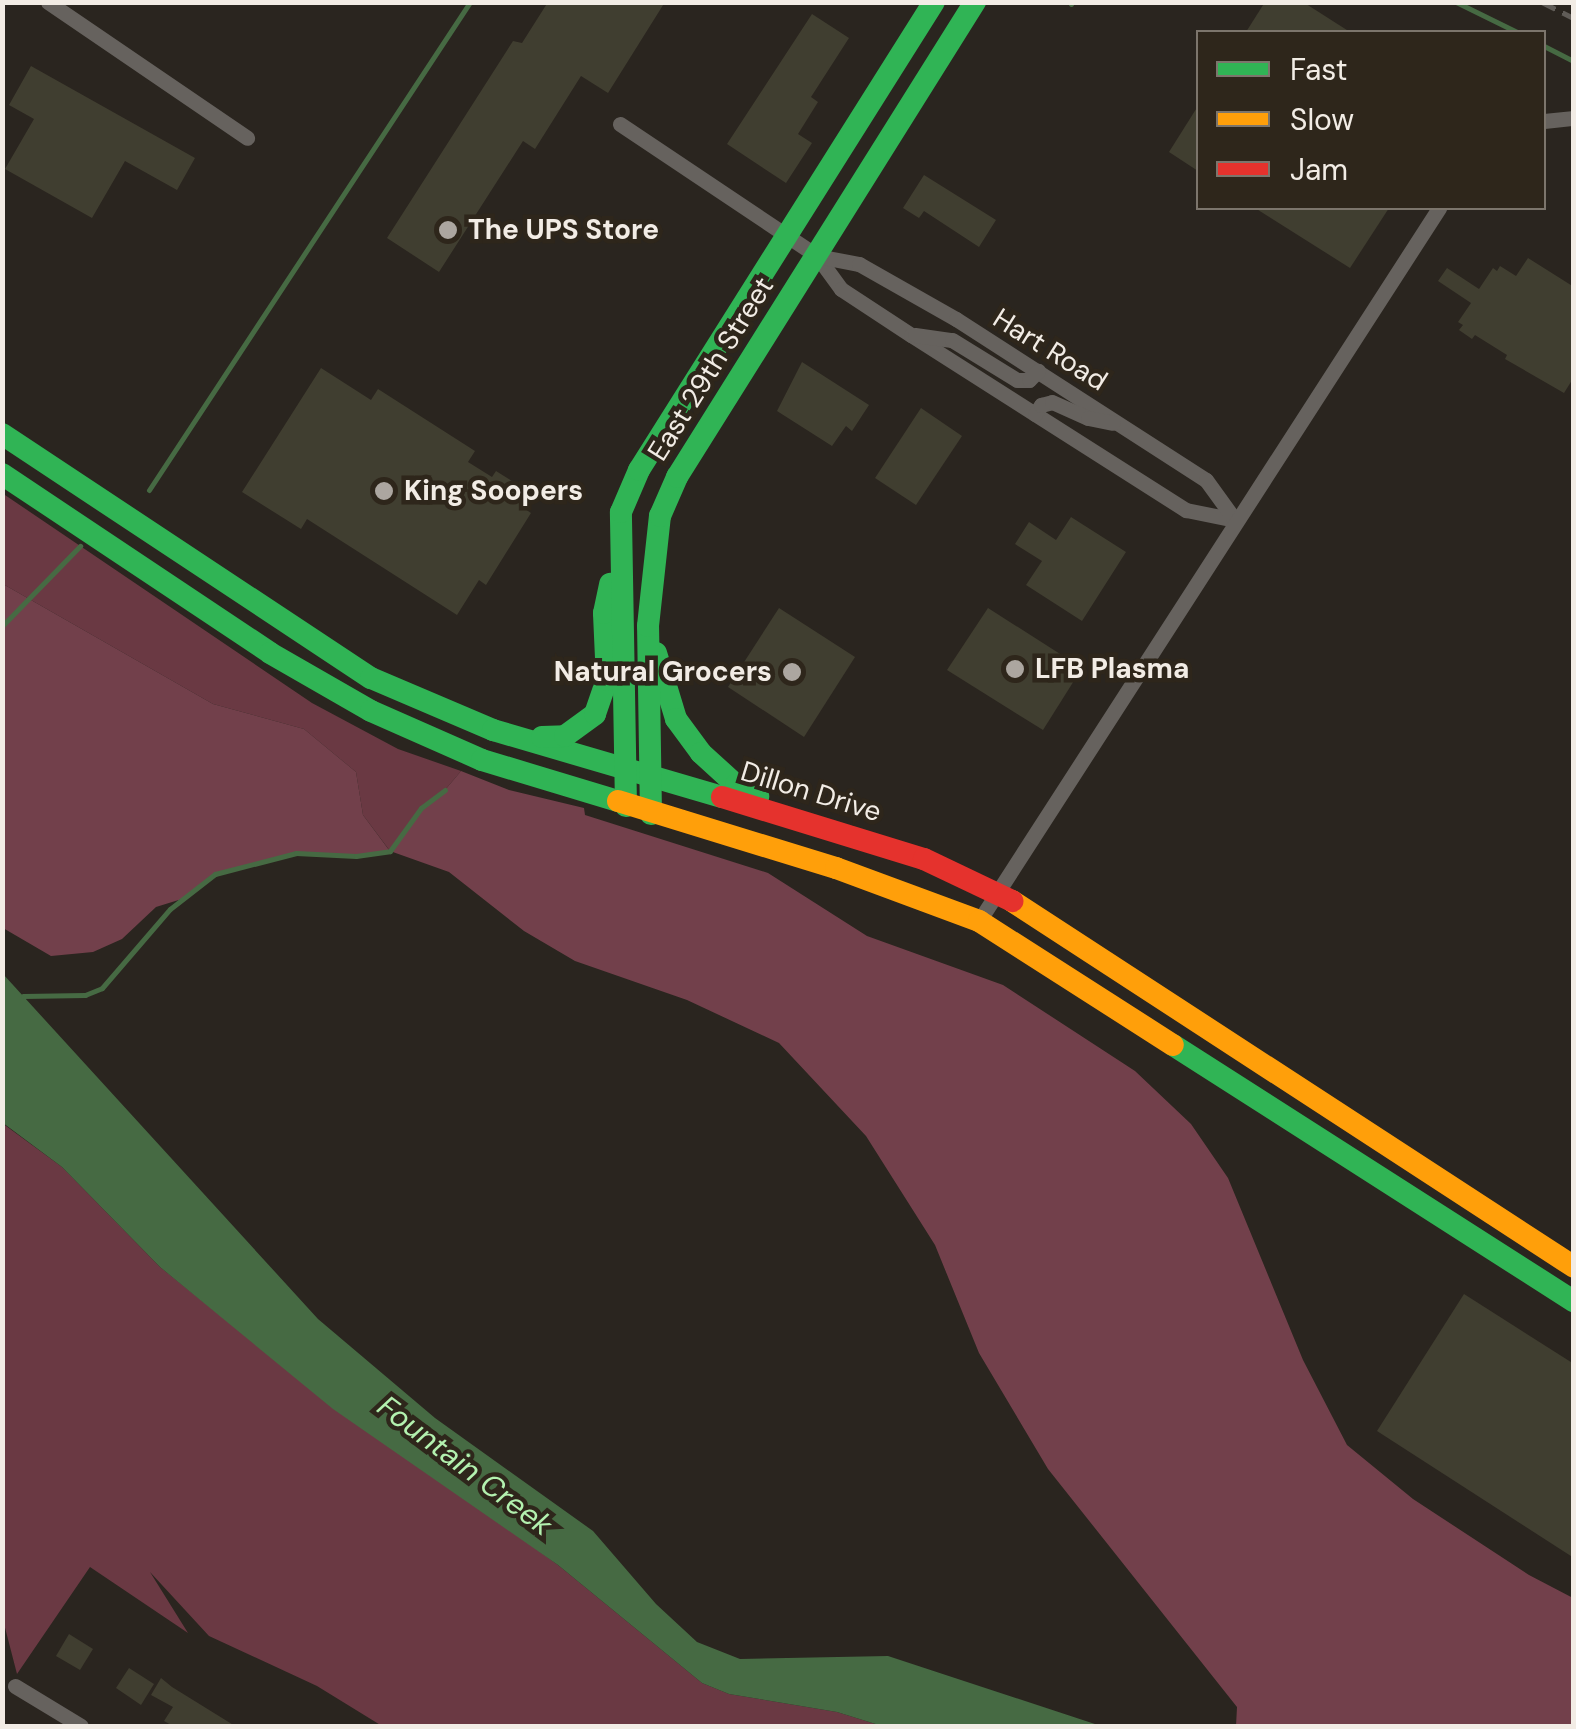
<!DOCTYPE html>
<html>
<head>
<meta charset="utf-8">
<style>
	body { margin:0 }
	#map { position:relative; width:1576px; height:1729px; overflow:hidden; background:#2a251f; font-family:"DM Sans",sans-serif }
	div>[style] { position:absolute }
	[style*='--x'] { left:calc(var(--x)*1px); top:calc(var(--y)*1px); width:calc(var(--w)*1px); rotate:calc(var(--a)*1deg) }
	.green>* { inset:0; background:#6a3943 }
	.forest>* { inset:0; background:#72404b }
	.water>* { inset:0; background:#466a43 }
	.stream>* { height:5px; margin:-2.5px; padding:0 2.5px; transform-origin:2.5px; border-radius:2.5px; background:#466a43 }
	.building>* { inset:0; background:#403e30 }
	.street>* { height:15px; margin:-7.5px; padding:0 7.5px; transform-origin:7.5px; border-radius:7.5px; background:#66625e }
	.fast>* { height:22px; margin:-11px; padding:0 11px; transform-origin:11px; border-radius:11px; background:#30b455 }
	.slow>* { height:22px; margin:-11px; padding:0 11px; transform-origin:11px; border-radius:11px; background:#ff9f0a }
	.jam>* { height:22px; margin:-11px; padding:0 11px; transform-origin:11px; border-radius:11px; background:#e5322d }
	.rail>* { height:5px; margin-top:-2.5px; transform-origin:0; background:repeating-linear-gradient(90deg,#605c57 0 15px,transparent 0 23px) }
	.dots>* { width:28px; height:28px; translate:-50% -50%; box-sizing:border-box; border:5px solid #2e261b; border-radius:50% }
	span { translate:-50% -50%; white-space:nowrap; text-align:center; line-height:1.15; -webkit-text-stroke:9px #2e261b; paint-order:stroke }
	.poi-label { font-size:28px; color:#f2ece5; font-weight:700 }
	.left { translate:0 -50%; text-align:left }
	.right { translate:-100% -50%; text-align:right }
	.street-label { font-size:28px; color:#f2ece5 }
	.water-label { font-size:30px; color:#b3f1af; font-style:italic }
	.frame { position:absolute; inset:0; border:5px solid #f2ece5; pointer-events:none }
	.legend { position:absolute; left:1196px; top:30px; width:350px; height:180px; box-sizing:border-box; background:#2e261b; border:2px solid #7c756c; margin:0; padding:12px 18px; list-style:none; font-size:30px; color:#f2ece5 }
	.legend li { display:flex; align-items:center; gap:20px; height:50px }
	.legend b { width:50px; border:2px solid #7c756c }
</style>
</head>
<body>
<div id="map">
	<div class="green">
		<i style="clip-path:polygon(2px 493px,312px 703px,398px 749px,461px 771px,445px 790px,421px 808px,390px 851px,363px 815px,356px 772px,304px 729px,213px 704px,3px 584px)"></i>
		<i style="clip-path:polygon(2px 1123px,62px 1167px,160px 1267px,236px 1328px,558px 1565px,702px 1683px,729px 1694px,837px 1712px,882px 1726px,382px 1726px,317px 1686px,209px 1636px,150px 1572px,188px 1633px,90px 1567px,17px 1674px,2px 1616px)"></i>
	</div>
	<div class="forest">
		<i style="clip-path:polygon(3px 584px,213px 704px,304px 729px,356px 772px,363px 815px,389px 850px,421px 808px,445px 790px,461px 771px,509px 790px,584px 808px,585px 815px,768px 873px,867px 936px,1003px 985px,1135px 1071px,1191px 1124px,1228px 1178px,1303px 1360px,1347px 1445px,1413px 1499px,1529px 1575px,1573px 1598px,1573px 1726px,1236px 1726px,1237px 1707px,1048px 1469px,979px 1353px,935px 1245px,866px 1136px,779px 1043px,687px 1000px,575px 961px,524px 931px,449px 872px,390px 851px,356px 856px,296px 853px,215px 874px,185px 898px,156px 907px,122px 939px,93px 952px,51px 956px,3px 928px)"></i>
	</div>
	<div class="water">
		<i style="clip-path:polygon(3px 974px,318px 1319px,435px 1418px,593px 1531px,656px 1604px,697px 1642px,740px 1659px,888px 1656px,1101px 1726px,882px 1726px,837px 1712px,729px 1694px,702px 1683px,558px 1565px,333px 1409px,160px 1267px,62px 1167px,3px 1123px)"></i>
	</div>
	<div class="stream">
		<i style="--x:1456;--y:2;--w:68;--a:26.2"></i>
		<i style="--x:1071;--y:4;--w:2;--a:-63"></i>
		<i style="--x:1544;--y:46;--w:34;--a:27"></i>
		<i style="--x:149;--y:490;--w:584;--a:-56.66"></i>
		<i style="--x:2;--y:626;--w:112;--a:-45.7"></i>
		<i style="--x:23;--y:996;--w:62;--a:-0.9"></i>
		<i style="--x:85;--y:995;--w:18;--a:-22"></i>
		<i style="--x:102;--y:988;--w:104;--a:-49.3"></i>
		<i style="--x:170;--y:909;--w:57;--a:-37.9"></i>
		<i style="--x:215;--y:874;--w:84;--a:-14.5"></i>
		<i style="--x:296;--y:853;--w:60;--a:2.9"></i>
		<i style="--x:356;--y:856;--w:34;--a:-8"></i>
		<i style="--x:390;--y:851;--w:53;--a:-54.2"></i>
		<i style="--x:421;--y:808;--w:30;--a:-37"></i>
	</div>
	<div class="building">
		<i style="clip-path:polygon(548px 2px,665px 2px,608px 93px,581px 76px,535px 149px,523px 141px,439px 272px,387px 238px,513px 41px,522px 43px)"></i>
		<i style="clip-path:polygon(1265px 2px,1303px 2px,1350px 32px,1246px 32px)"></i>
		<i style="clip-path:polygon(812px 14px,849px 38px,811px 97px,818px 102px,798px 134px,812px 143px,786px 183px,727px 144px)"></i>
		<i style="clip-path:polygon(31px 66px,195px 158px,177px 190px,125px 161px,92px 218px,5px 169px,34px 119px,9px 105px)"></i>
		<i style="clip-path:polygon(1198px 106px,1198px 171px,1169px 152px)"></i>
		<i style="clip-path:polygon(924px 175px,996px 220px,979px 247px,924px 211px,919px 218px,903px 208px)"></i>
		<i style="clip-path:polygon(1255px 208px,1389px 208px,1350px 268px)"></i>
		<i style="clip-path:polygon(1528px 258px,1574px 287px,1574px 377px,1564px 393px,1505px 359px,1507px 355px,1475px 335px,1472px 339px,1459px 330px,1463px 325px,1458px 322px,1471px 303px,1438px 281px,1447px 268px,1479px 289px,1493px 268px,1497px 271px,1500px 266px,1516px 276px)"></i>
		<i style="clip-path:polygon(802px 362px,869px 405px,852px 431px,846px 426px,832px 446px,777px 411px)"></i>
		<i style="clip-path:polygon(321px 368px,371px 400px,378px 389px,475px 451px,468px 462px,492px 477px,496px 471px,526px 490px,522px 497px,530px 502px,525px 509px,531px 513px,486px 585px,479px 580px,457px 615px,307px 519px,301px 529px,242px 492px)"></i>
		<i style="clip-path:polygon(921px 408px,962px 436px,916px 505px,875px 478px)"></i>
		<i style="clip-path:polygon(1071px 517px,1126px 552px,1082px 621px,1026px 585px,1042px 561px,1015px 544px,1029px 522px,1056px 540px)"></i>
		<i style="clip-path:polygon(779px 608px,855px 657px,804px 737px,728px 687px)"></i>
		<i style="clip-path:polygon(988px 608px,1082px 668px,1043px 730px,947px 670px)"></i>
		<i style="clip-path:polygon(1464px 1294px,1574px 1364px,1574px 1558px,1377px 1431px)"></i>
		<i style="clip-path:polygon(69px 1634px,93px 1649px,80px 1670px,56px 1656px)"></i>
		<i style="clip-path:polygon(129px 1668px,154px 1684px,141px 1705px,116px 1688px)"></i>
		<i style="clip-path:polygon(161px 1678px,172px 1687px,235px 1726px,173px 1726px,164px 1721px,173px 1707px,151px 1695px)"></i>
	</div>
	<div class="street">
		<i style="--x:48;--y:2;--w:241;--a:34.3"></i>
		<i style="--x:1544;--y:121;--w:30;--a:-6"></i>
		<i style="--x:620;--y:124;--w:237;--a:33.8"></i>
		<i style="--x:817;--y:256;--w:41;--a:54"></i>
		<i style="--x:841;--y:289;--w:84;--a:33.3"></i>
		<i style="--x:911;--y:335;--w:326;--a:32.5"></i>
		<i style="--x:1186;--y:510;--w:50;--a:11.5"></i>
		<i style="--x:817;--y:256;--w:43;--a:10.8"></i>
		<i style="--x:859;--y:264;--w:112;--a:29.6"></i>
		<i style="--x:956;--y:319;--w:297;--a:32.8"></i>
		<i style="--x:1206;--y:480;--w:49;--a:54.1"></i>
		<i style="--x:915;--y:335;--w:37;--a:8"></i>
		<i style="--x:952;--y:340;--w:76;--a:31.6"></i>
		<i style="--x:1017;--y:380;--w:12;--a:0"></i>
		<i style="--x:1029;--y:380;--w:13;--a:-45"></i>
		<i style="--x:1035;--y:414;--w:11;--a:-56"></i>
		<i style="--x:1041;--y:405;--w:11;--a:-15"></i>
		<i style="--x:1052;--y:402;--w:39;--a:24"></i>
		<i style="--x:1088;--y:418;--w:25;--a:11"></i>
		<i style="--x:979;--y:921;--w:849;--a:-57.17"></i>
		<i style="--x:15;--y:1686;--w:77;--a:31.2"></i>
	</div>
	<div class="fast">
		<i style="--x:2;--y:434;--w:442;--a:33.5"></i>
		<i style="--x:371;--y:678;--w:133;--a:23.1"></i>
		<i style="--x:493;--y:730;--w:239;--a:16.3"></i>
		<i style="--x:2;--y:474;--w:322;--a:33.7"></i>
		<i style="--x:270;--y:653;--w:116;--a:29.9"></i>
		<i style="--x:371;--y:711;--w:121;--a:23.8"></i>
		<i style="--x:482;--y:760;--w:142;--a:16.8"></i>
		<i style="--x:656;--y:653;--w:69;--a:73.1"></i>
		<i style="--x:676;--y:719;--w:42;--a:53.7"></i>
		<i style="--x:701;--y:753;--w:47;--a:42.4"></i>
		<i style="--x:736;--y:785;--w:25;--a:27"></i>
		<i style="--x:542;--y:737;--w:23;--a:-2"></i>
		<i style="--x:565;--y:736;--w:37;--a:-36"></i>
		<i style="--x:595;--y:714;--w:36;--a:-71"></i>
		<i style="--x:607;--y:680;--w:67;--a:-92.6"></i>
		<i style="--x:604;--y:613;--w:30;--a:-78"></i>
		<i style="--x:626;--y:806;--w:294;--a:-91"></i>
		<i style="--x:621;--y:512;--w:46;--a:-66.8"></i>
		<i style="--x:639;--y:470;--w:553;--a:-57.78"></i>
		<i style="--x:651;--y:814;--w:188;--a:-90.9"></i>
		<i style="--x:648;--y:626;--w:111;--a:-83.8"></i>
		<i style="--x:660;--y:516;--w:43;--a:-66.4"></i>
		<i style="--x:677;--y:477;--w:561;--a:-57.9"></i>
		<i style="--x:1173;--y:1045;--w:476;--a:32.6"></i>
	</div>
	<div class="slow">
		<i style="--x:618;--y:801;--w:228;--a:17.1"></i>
		<i style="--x:836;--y:868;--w:153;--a:20.3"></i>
		<i style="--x:979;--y:921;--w:230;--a:32.6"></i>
		<i style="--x:1012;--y:901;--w:671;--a:33.07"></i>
	</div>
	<div class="jam">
		<i style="--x:722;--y:797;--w:211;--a:17.1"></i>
		<i style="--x:924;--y:859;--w:98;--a:25.5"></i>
	</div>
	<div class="rail">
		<i style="--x:1542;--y:2;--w:36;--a:27"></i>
	</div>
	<div class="dots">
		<i style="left:448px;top:230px;background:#aca6a0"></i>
		<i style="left:384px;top:491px;background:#aca6a0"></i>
		<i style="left:1015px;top:669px;background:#aca6a0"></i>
		<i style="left:792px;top:672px;background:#aca6a0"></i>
	</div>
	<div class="poi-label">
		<span class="left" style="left:468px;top:230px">The UPS Store</span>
		<span class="left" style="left:404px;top:491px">King Soopers</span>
		<span class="left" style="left:1035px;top:669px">LFB Plasma</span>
		<span class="right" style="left:772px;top:672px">Natural Grocers</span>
	</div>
	<div class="street-label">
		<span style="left:1050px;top:350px;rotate:32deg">Hart Road</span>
		<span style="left:711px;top:369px;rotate:-58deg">East 29th Street</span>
		<span style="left:811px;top:792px;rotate:17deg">Dillon Drive</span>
	</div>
	<div class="water-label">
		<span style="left:465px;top:1466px;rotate:37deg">Fountain Creek</span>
	</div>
	<div class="frame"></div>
	<ul class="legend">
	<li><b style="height:12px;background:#30b455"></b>Fast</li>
	<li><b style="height:12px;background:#ff9f0a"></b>Slow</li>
	<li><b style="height:12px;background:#e5322d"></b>Jam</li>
	</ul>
</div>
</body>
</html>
